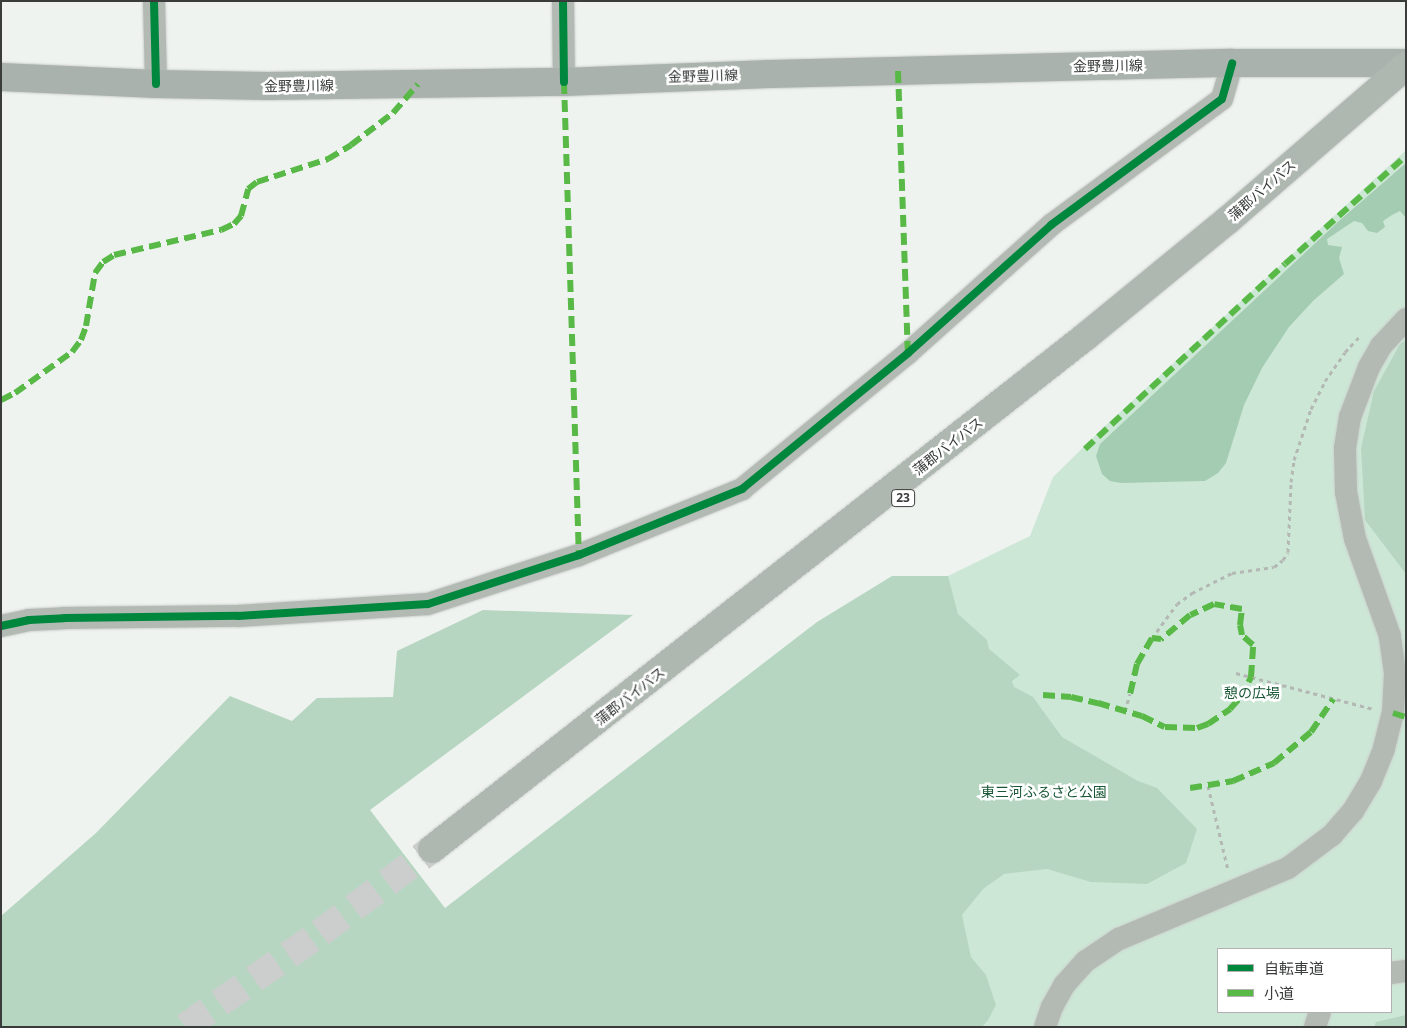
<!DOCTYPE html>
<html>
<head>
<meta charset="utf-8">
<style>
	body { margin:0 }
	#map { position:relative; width:1407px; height:1028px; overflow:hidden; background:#eff3f0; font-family:"Open Sans","Noto Sans JP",sans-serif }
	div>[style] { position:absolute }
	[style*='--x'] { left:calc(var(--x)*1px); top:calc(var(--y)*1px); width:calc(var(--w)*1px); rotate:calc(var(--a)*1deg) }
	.green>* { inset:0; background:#cde7d6 }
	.forest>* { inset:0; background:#b6d6c1 }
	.water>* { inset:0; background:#a4ccb2 }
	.highway-tunnel>* { height:28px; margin-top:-14px; transform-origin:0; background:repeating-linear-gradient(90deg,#cbcecc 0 28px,transparent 0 42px) }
	.path>* { height:3px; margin-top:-1.5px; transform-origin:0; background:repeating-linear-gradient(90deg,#b3b8b4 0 4px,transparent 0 8px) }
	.roads { filter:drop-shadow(0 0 1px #cbcecc) drop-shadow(0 0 1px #cbcecc) }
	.minor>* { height:22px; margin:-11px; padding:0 11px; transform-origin:11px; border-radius:11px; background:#b3bab4 }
	.major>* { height:28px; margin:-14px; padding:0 14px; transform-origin:14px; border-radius:14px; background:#a9b2ac }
	.highway>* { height:28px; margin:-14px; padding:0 14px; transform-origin:14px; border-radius:14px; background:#aeb7b0 }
	.quiet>* { height:6px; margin-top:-3px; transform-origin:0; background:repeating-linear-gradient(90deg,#58b947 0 12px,transparent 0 18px) }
	.cycleway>* { height:8px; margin:-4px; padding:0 4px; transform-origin:4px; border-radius:4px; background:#00873e }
	span { translate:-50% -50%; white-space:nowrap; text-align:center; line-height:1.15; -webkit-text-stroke:5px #fff; paint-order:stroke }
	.shield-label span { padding:1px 4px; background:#fff; border:1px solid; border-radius:4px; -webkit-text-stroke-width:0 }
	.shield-label { font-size:12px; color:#393c3a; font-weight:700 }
	.street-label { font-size:14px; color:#393c3a }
	.park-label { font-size:14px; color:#185735 }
	.frame { position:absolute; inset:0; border:2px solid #393c3a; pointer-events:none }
	.legend { position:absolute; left:1217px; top:948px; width:175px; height:65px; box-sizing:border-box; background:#fff; border:1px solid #b0b1b0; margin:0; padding:6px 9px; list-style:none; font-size:15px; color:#393c3a }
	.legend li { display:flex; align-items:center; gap:10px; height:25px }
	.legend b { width:25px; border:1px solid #b0b1b0 }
</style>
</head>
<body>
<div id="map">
	<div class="green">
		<i style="clip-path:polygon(evenodd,1406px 150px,1406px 1027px,444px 1027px,892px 576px,948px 576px,1030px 536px,1053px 477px,1106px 425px,1406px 150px,1218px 949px,1391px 949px,1391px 1012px,1218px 1012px,1218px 949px)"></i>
	</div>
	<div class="forest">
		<i style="clip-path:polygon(1406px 340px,1406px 574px,1365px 520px,1361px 448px,1374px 391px,1400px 344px)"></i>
		<i style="clip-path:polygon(892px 576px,948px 576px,958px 614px,987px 640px,989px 649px,1020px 675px,1012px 681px,1014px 687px,1033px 697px,1062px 737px,1138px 781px,1157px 788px,1197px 829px,1186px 863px,1147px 884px,1091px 882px,1047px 869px,1004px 874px,983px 889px,962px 915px,971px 957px,986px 975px,996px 1005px,988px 1020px,982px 1027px,1px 1027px,1px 916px,96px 833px,230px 696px,292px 721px,317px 698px,393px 697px,397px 651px,483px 610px,633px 615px,370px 810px,445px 908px,817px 622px)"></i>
		<i style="clip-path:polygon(1406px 1015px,1406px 1027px,1374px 1027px,1376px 1022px)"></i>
	</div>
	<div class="water">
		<i style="clip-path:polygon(1406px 163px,1406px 218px,1400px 211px,1392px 215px,1383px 221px,1385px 227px,1377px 233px,1368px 231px,1362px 223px,1354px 221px,1327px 239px,1328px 245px,1342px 247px,1339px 258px,1344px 274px,1313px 301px,1289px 327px,1262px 368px,1244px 405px,1226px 463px,1218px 473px,1205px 481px,1121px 483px,1110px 481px,1102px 474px,1096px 456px,1100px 444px,1339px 221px)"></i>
	</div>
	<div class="highway-tunnel">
		<i style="--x:185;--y:1027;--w:165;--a:-34.8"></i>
		<i style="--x:320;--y:933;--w:140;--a:-36.9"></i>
	</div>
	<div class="path">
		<i style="--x:1152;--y:638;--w:42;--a:-53.7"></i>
		<i style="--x:1177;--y:604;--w:19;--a:-36"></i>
		<i style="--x:1192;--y:593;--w:45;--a:-26.6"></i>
		<i style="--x:1232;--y:573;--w:42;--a:-8.1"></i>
		<i style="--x:1274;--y:567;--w:11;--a:-38"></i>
		<i style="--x:1283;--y:560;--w:9;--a:-58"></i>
		<i style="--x:1288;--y:552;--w:70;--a:-87.5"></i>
		<i style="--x:1291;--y:482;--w:22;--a:-82"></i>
		<i style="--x:1294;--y:460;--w:54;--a:-71.6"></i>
		<i style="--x:1311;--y:409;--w:31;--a:-63"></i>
		<i style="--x:1325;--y:381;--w:35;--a:-55"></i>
		<i style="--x:1345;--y:352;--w:23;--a:-47"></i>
		<i style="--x:1236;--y:673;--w:142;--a:14.7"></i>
		<i style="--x:1125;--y:711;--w:18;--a:-74"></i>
		<i style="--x:1208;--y:786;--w:86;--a:76.6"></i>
	</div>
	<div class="roads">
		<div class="minor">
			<i style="--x:154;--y:1;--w:83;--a:88.6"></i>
			<i style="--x:563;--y:1;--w:81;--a:89.3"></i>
			<i style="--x:1;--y:626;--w:29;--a:-12"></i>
			<i style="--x:29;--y:620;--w:35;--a:-3"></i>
			<i style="--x:64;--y:618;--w:174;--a:-0.7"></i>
			<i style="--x:238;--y:616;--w:190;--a:-3.6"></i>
			<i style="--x:428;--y:604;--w:159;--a:-18"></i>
			<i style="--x:579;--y:555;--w:176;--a:-22"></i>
			<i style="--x:742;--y:489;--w:215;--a:-39.3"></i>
			<i style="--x:908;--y:353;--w:192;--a:-41.8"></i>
			<i style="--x:1051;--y:225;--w:212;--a:-36.4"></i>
			<i style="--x:1222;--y:99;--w:37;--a:-74"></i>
			<i style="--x:1391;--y:973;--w:15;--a:-8"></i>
			<i style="--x:1045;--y:1027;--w:21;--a:-71"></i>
			<i style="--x:1052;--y:1007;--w:26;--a:-61"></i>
			<i style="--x:1065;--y:984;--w:31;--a:-48"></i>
			<i style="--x:1086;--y:961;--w:40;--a:-34"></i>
			<i style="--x:1119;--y:939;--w:183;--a:-22.8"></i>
			<i style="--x:1288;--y:868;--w:55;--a:-36.9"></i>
			<i style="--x:1332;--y:835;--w:32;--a:-49"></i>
			<i style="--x:1353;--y:811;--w:35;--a:-59"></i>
			<i style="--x:1371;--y:781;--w:35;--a:-68"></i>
			<i style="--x:1384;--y:748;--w:36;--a:-76"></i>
			<i style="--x:1393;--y:713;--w:40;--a:-87.1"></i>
			<i style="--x:1395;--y:673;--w:37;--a:-98"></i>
			<i style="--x:1390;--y:636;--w:103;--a:-109.8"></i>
			<i style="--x:1355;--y:539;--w:48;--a:-100.8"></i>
			<i style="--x:1346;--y:492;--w:44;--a:-91.3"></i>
			<i style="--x:1345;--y:448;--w:31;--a:-81"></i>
			<i style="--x:1350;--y:417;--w:53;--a:-69.2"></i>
			<i style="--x:1369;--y:367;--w:24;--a:-60"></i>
			<i style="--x:1381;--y:346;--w:37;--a:-47"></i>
			<i style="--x:1315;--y:1027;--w:16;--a:-72"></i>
		</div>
		<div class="major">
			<i style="--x:1;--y:77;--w:155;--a:2.6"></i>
			<i style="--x:156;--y:84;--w:111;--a:1"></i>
			<i style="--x:267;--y:86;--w:297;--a:-0.8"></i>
			<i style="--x:564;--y:82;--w:206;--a:-2.2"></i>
			<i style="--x:770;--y:74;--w:462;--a:-1.4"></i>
			<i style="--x:1232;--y:63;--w:174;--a:0"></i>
		</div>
		<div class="highway">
			<i style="--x:432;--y:849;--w:830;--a:-38.1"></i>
			<i style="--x:1085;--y:337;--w:185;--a:-39.3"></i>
			<i style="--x:1228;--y:220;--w:235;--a:-40.9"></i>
		</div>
	</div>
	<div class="quiet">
		<i style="--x:898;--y:71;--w:282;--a:88"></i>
		<i style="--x:564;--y:82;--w:473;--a:88.2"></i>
		<i style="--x:1;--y:400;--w:16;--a:-27"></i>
		<i style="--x:15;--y:393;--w:70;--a:-35.7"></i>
		<i style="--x:72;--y:352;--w:15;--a:-53"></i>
		<i style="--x:81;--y:340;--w:15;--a:-70"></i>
		<i style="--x:86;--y:326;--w:54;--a:-80.4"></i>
		<i style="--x:95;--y:273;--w:14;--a:-54"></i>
		<i style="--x:103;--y:262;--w:13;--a:-32"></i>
		<i style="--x:114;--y:255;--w:110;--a:-13.2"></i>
		<i style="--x:221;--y:230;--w:14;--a:-25"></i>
		<i style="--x:234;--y:224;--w:11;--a:-49"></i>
		<i style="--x:241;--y:216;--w:28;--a:-75"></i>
		<i style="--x:248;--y:189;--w:11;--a:-38"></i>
		<i style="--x:257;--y:182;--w:75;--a:-17.9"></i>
		<i style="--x:328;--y:159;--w:27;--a:-31"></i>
		<i style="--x:351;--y:145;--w:53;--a:-37.3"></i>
		<i style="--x:393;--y:113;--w:38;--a:-49"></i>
		<i style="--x:1085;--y:449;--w:272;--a:-42.8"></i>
		<i style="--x:1285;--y:264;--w:162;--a:-41.8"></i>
		<i style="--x:1043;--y:695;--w:28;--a:4"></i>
		<i style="--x:1071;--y:697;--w:28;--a:13"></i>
		<i style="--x:1098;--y:703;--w:46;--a:16.5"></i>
		<i style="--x:1142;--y:716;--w:25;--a:26"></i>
		<i style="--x:1165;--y:727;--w:32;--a:2"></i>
		<i style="--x:1197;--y:728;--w:12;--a:-20"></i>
		<i style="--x:1208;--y:724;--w:27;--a:-34"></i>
		<i style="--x:1230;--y:709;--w:15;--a:-48"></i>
		<i style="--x:1240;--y:698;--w:24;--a:-62"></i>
		<i style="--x:1251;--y:677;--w:32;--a:-86"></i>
		<i style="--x:1253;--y:645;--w:15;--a:-138"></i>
		<i style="--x:1242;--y:635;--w:10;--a:-101"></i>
		<i style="--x:1240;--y:625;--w:16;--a:-83"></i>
		<i style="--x:1242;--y:609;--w:28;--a:-170"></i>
		<i style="--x:1214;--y:604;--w:26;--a:155"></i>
		<i style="--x:1190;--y:615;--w:38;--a:140"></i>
		<i style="--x:1161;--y:639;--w:9;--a:-174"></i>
		<i style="--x:1152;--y:638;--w:30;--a:120"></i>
		<i style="--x:1137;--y:664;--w:31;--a:103"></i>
		<i style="--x:1393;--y:713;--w:14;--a:17"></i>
		<i style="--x:1190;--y:788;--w:44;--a:-9.2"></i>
		<i style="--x:1233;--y:781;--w:45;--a:-23.7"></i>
		<i style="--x:1274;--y:763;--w:48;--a:-40"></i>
		<i style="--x:1311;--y:732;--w:40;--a:-56"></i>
	</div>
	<div class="cycleway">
		<i style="--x:154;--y:1;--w:83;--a:88.6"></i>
		<i style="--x:563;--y:1;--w:81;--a:89.3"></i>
		<i style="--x:1;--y:626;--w:29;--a:-12"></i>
		<i style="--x:29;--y:620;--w:35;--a:-3"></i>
		<i style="--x:64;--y:618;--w:174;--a:-0.7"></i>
		<i style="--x:238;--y:616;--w:190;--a:-3.6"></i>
		<i style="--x:428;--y:604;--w:159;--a:-18"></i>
		<i style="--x:579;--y:555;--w:176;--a:-22"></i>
		<i style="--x:742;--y:489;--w:215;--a:-39.3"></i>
		<i style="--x:908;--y:353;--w:192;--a:-41.8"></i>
		<i style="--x:1051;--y:225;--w:212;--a:-36.4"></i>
		<i style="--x:1222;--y:99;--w:37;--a:-74"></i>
	</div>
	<div class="shield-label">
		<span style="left:903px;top:498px">23</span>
	</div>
	<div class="street-label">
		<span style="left:1108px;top:66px;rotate:-1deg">金野豊川線</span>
		<span style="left:703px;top:76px;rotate:-2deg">金野豊川線</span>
		<span style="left:299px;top:86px;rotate:-1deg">金野豊川線</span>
		<span style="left:1262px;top:190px;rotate:-41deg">蒲郡バイパス</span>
		<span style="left:948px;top:446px;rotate:-38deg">蒲郡バイパス</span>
		<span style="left:630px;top:696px;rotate:-38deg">蒲郡バイパス</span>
	</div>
	<div class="park-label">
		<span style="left:1252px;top:693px">憩の広場</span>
		<span style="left:1044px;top:792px">東三河ふるさと公園</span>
	</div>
	<div class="frame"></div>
	<ul class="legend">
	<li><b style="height:6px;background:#00873e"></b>自転車道</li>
	<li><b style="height:6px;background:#58b947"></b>小道</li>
	</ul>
</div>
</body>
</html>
